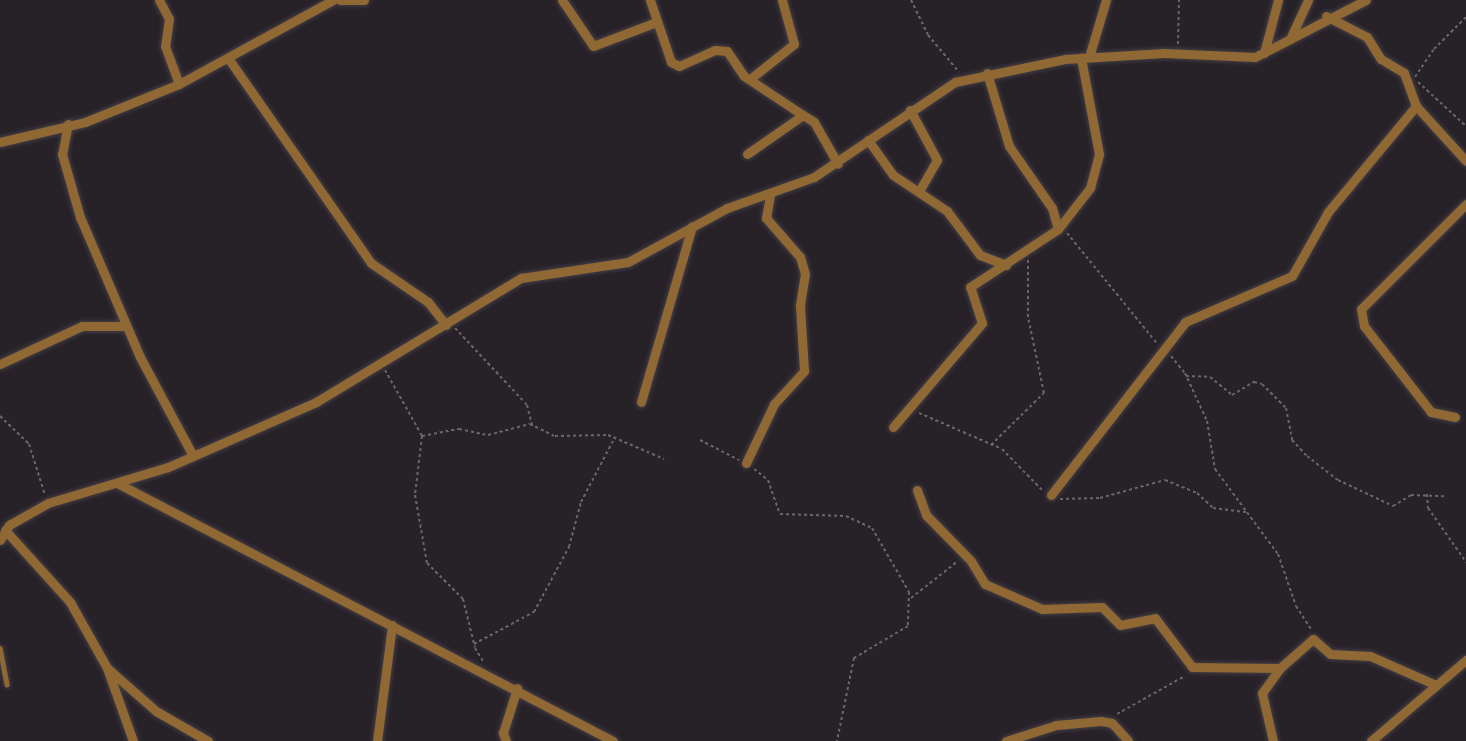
<!DOCTYPE html>
<html>
<head>
<meta charset="utf-8">
<style>
	body { margin:0 }
	#map { position:relative; width:1466px; height:741px; overflow:hidden; background:#272128; font-family:Signika,sans-serif }
	div>[style] { position:absolute }
	[style*='--x'] { left:calc(var(--x)*1px); top:calc(var(--y)*1px); width:calc(var(--w)*1px); rotate:calc(var(--a)*1deg) }
	.path>* { height:2px; margin-top:-1px; transform-origin:0; background:repeating-linear-gradient(90deg,#6a656b 0 3px,transparent 0 6px) }
	.roads { filter:drop-shadow(0 0 2px #433d44) drop-shadow(0 0 2px #433d44) }
	.service>* { height:4.5px; margin:-2.25px; padding:0 2.25px; transform-origin:2.25px; border-radius:2.25px; background:#8f6834 }
	.minor>* { height:9px; margin:-4.5px; padding:0 4.5px; transform-origin:4.5px; border-radius:4.5px; background:#8f6834 }
	span { translate:-50% -50%; white-space:nowrap; text-align:center; line-height:1.15; -webkit-text-stroke:4.5px #272128; paint-order:stroke }
</style>
</head>
<body>
<div id="map">
	<div class="path">
		<i style="--x:911;--y:0;--w:39;--a:64"></i>
		<i style="--x:928;--y:35;--w:48;--a:50"></i>
		<i style="--x:1178;--y:44;--w:44;--a:-88.7"></i>
		<i style="--x:1415;--y:77;--w:34;--a:-56"></i>
		<i style="--x:1434;--y:49;--w:45;--a:-45"></i>
		<i style="--x:1418;--y:82;--w:65;--a:42.5"></i>
		<i style="--x:1067;--y:233;--w:141;--a:50.8"></i>
		<i style="--x:455;--y:328;--w:105;--a:46.9"></i>
		<i style="--x:527;--y:405;--w:21;--a:76"></i>
		<i style="--x:1171;--y:356;--w:22;--a:51"></i>
		<i style="--x:1185;--y:373;--w:53;--a:65.4"></i>
		<i style="--x:1207;--y:421;--w:49;--a:80.5"></i>
		<i style="--x:1215;--y:469;--w:106;--a:53.5"></i>
		<i style="--x:1278;--y:554;--w:55;--a:70.9"></i>
		<i style="--x:1296;--y:606;--w:27;--a:57"></i>
		<i style="--x:385;--y:370;--w:76;--a:60.7"></i>
		<i style="--x:422;--y:436;--w:59;--a:96.8"></i>
		<i style="--x:415;--y:495;--w:69;--a:80"></i>
		<i style="--x:427;--y:563;--w:51;--a:45"></i>
		<i style="--x:463;--y:599;--w:50;--a:76.2"></i>
		<i style="--x:475;--y:648;--w:17;--a:59"></i>
		<i style="--x:1186;--y:376;--w:24;--a:2"></i>
		<i style="--x:1210;--y:377;--w:28;--a:39"></i>
		<i style="--x:1232;--y:395;--w:26;--a:-31"></i>
		<i style="--x:1254;--y:382;--w:8;--a:14"></i>
		<i style="--x:1262;--y:384;--w:34;--a:45"></i>
		<i style="--x:1286;--y:408;--w:33;--a:79"></i>
		<i style="--x:1292;--y:440;--w:22;--a:47"></i>
		<i style="--x:1307;--y:456;--w:39;--a:38"></i>
		<i style="--x:1338;--y:480;--w:61;--a:25.3"></i>
		<i style="--x:1393;--y:506;--w:21;--a:-31"></i>
		<i style="--x:1411;--y:495;--w:34;--a:2"></i>
		<i style="--x:919;--y:413;--w:90;--a:23.4"></i>
		<i style="--x:1002;--y:449;--w:57;--a:45.7"></i>
		<i style="--x:0;--y:416;--w:40;--a:44"></i>
		<i style="--x:29;--y:444;--w:53;--a:72.6"></i>
		<i style="--x:422;--y:436;--w:38;--a:-11"></i>
		<i style="--x:459;--y:429;--w:30;--a:12"></i>
		<i style="--x:488;--y:435;--w:43;--a:-14.7"></i>
		<i style="--x:530;--y:424;--w:28;--a:26"></i>
		<i style="--x:555;--y:436;--w:53;--a:-1.1"></i>
		<i style="--x:608;--y:435;--w:61;--a:23.2"></i>
		<i style="--x:700;--y:440;--w:44;--a:27.1"></i>
		<i style="--x:991;--y:445;--w:74;--a:-44.5"></i>
		<i style="--x:1044;--y:393;--w:78;--a:-101.9"></i>
		<i style="--x:1028;--y:317;--w:57;--a:-90"></i>
		<i style="--x:754;--y:469;--w:18;--a:38"></i>
		<i style="--x:768;--y:480;--w:36;--a:71"></i>
		<i style="--x:780;--y:514;--w:66;--a:1.7"></i>
		<i style="--x:846;--y:516;--w:29;--a:25"></i>
		<i style="--x:872;--y:528;--w:74;--a:60"></i>
		<i style="--x:909;--y:592;--w:34;--a:92"></i>
		<i style="--x:908;--y:626;--w:63;--a:149.3"></i>
		<i style="--x:854;--y:658;--w:85;--a:101.6"></i>
		<i style="--x:1427;--y:494;--w:14;--a:86"></i>
		<i style="--x:1428;--y:508;--w:66;--a:54.9"></i>
		<i style="--x:1060;--y:499;--w:40;--a:-1.4"></i>
		<i style="--x:1100;--y:498;--w:67;--a:-15.5"></i>
		<i style="--x:1165;--y:480;--w:35;--a:22"></i>
		<i style="--x:1197;--y:493;--w:22;--a:43"></i>
		<i style="--x:1213;--y:508;--w:34;--a:7"></i>
		<i style="--x:911;--y:598;--w:60;--a:-38.2"></i>
		<i style="--x:474;--y:644;--w:68;--a:-28.1"></i>
		<i style="--x:534;--y:612;--w:74;--a:-61.7"></i>
		<i style="--x:569;--y:547;--w:47;--a:-75.1"></i>
		<i style="--x:581;--y:502;--w:73;--a:-62.4"></i>
		<i style="--x:1117;--y:714;--w:78;--a:-29.2"></i>
	</div>
	<div class="roads">
		<div class="service">
			<i style="--x:0;--y:648;--w:37;--a:79"></i>
		</div>
		<div class="minor">
			<i style="--x:159;--y:0;--w:21;--a:62"></i>
			<i style="--x:169;--y:19;--w:27;--a:98"></i>
			<i style="--x:165;--y:46;--w:40;--a:69.8"></i>
			<i style="--x:340;--y:0;--w:24;--a:0"></i>
			<i style="--x:562;--y:0;--w:55;--a:56"></i>
			<i style="--x:593;--y:46;--w:65;--a:-20.7"></i>
			<i style="--x:650;--y:0;--w:65;--a:71.3"></i>
			<i style="--x:671;--y:62;--w:9;--a:27"></i>
			<i style="--x:679;--y:66;--w:39;--a:-24"></i>
			<i style="--x:715;--y:50;--w:12;--a:5"></i>
			<i style="--x:727;--y:51;--w:30;--a:56"></i>
			<i style="--x:744;--y:76;--w:71;--a:33.5"></i>
			<i style="--x:1326;--y:16;--w:46;--a:27.1"></i>
			<i style="--x:1367;--y:37;--w:26;--a:58"></i>
			<i style="--x:1381;--y:59;--w:27;--a:31"></i>
			<i style="--x:1404;--y:73;--w:35;--a:70"></i>
			<i style="--x:1416;--y:106;--w:74;--a:47.7"></i>
			<i style="--x:1292;--y:38;--w:83;--a:-27.2"></i>
			<i style="--x:1264;--y:53;--w:55;--a:-75.2"></i>
			<i style="--x:1089;--y:57;--w:59;--a:-73.4"></i>
			<i style="--x:228;--y:58;--w:250;--a:55.1"></i>
			<i style="--x:371;--y:263;--w:69;--a:34.4"></i>
			<i style="--x:428;--y:302;--w:29;--a:52"></i>
			<i style="--x:987;--y:73;--w:76;--a:73.2"></i>
			<i style="--x:1009;--y:146;--w:75;--a:55.3"></i>
			<i style="--x:1052;--y:208;--w:22;--a:74"></i>
			<i style="--x:750;--y:79;--w:56;--a:-38.5"></i>
			<i style="--x:794;--y:44;--w:46;--a:-105.3"></i>
			<i style="--x:910;--y:110;--w:57;--a:61.6"></i>
			<i style="--x:937;--y:160;--w:36;--a:120"></i>
			<i style="--x:68;--y:124;--w:31;--a:101"></i>
			<i style="--x:62;--y:154;--w:66;--a:74.1"></i>
			<i style="--x:80;--y:217;--w:152;--a:66.8"></i>
			<i style="--x:140;--y:357;--w:112;--a:61.8"></i>
			<i style="--x:868;--y:140;--w:43;--a:54.5"></i>
			<i style="--x:893;--y:175;--w:65;--a:33.7"></i>
			<i style="--x:947;--y:211;--w:55;--a:53.1"></i>
			<i style="--x:980;--y:255;--w:28;--a:21"></i>
			<i style="--x:0;--y:142;--w:87;--a:-13.2"></i>
			<i style="--x:85;--y:122;--w:101;--a:-22"></i>
			<i style="--x:179;--y:84;--w:175;--a:-28.6"></i>
			<i style="--x:747;--y:154;--w:68;--a:-34.9"></i>
			<i style="--x:803;--y:115;--w:13;--a:32"></i>
			<i style="--x:814;--y:122;--w:48;--a:60.3"></i>
			<i style="--x:0;--y:364;--w:90;--a:-24.9"></i>
			<i style="--x:82;--y:326;--w:44;--a:0"></i>
			<i style="--x:641;--y:402;--w:183;--a:-73.8"></i>
			<i style="--x:1455;--y:417;--w:25;--a:-168"></i>
			<i style="--x:1431;--y:412;--w:109;--a:-127.9"></i>
			<i style="--x:1364;--y:326;--w:17;--a:-100"></i>
			<i style="--x:1361;--y:309;--w:148;--a:-45"></i>
			<i style="--x:893;--y:427;--w:137;--a:-49.4"></i>
			<i style="--x:982;--y:323;--w:38;--a:-108"></i>
			<i style="--x:970;--y:287;--w:105;--a:-33.4"></i>
			<i style="--x:1058;--y:229;--w:52;--a:-52"></i>
			<i style="--x:1090;--y:188;--w:35;--a:-75"></i>
			<i style="--x:1099;--y:154;--w:98;--a:-100.6"></i>
			<i style="--x:746;--y:463;--w:65;--a:-64.6"></i>
			<i style="--x:774;--y:404;--w:45;--a:-47.7"></i>
			<i style="--x:804;--y:371;--w:66;--a:-93.5"></i>
			<i style="--x:800;--y:305;--w:31;--a:-81"></i>
			<i style="--x:805;--y:274;--w:18;--a:-106"></i>
			<i style="--x:800;--y:257;--w:52;--a:-131.1"></i>
			<i style="--x:766;--y:218;--w:22;--a:-80"></i>
			<i style="--x:117;--y:483;--w:559;--a:27.48"></i>
			<i style="--x:917;--y:490;--w:27;--a:70"></i>
			<i style="--x:926;--y:515;--w:64;--a:45.6"></i>
			<i style="--x:971;--y:561;--w:27;--a:59"></i>
			<i style="--x:985;--y:584;--w:62;--a:23.7"></i>
			<i style="--x:1042;--y:609;--w:60;--a:-1.9"></i>
			<i style="--x:1102;--y:607;--w:25;--a:45"></i>
			<i style="--x:1120;--y:625;--w:36;--a:-11"></i>
			<i style="--x:1155;--y:618;--w:61;--a:52.9"></i>
			<i style="--x:1192;--y:667;--w:88;--a:0.7"></i>
			<i style="--x:1280;--y:668;--w:44;--a:-41.3"></i>
			<i style="--x:1313;--y:639;--w:23;--a:41"></i>
			<i style="--x:1330;--y:654;--w:40;--a:2.9"></i>
			<i style="--x:1370;--y:656;--w:72;--a:23.7"></i>
			<i style="--x:1051;--y:495;--w:219;--a:-52.2"></i>
			<i style="--x:1185;--y:322;--w:116;--a:-23.3"></i>
			<i style="--x:1292;--y:276;--w:73;--a:-60.6"></i>
			<i style="--x:1328;--y:212;--w:138;--a:-50.3"></i>
			<i style="--x:5;--y:530;--w:97;--a:47.9"></i>
			<i style="--x:70;--y:602;--w:76;--a:60.7"></i>
			<i style="--x:107;--y:668;--w:77;--a:70.4"></i>
			<i style="--x:0;--y:540;--w:17;--a:-59"></i>
			<i style="--x:9;--y:525;--w:45;--a:-29.4"></i>
			<i style="--x:48;--y:503;--w:125;--a:-16.7"></i>
			<i style="--x:168;--y:467;--w:162;--a:-23.7"></i>
			<i style="--x:316;--y:402;--w:240;--a:-31.2"></i>
			<i style="--x:521;--y:278;--w:108;--a:-8.5"></i>
			<i style="--x:628;--y:262;--w:113;--a:-28.6"></i>
			<i style="--x:727;--y:208;--w:92;--a:-19.6"></i>
			<i style="--x:814;--y:177;--w:170;--a:-34"></i>
			<i style="--x:955;--y:82;--w:112;--a:-11.8"></i>
			<i style="--x:1065;--y:59;--w:99;--a:-3.5"></i>
			<i style="--x:1164;--y:53;--w:91;--a:2.5"></i>
			<i style="--x:1255;--y:57;--w:39;--a:-27"></i>
			<i style="--x:1290;--y:39;--w:43;--a:-65.2"></i>
			<i style="--x:107;--y:668;--w:65;--a:41.3"></i>
			<i style="--x:156;--y:711;--w:60;--a:30"></i>
			<i style="--x:377;--y:741;--w:117;--a:-82.6"></i>
			<i style="--x:506;--y:741;--w:9;--a:-111"></i>
			<i style="--x:503;--y:733;--w:47;--a:-72.7"></i>
			<i style="--x:1006;--y:741;--w:52;--a:-17.7"></i>
			<i style="--x:1056;--y:725;--w:45;--a:-5.1"></i>
			<i style="--x:1101;--y:721;--w:11;--a:10"></i>
			<i style="--x:1112;--y:723;--w:24;--a:48"></i>
			<i style="--x:1273;--y:741;--w:49;--a:-102.9"></i>
			<i style="--x:1262;--y:693;--w:31;--a:-54"></i>
			<i style="--x:1371;--y:741;--w:125;--a:-40.5"></i>
		</div>
	</div>
</div>
</body>
</html>
